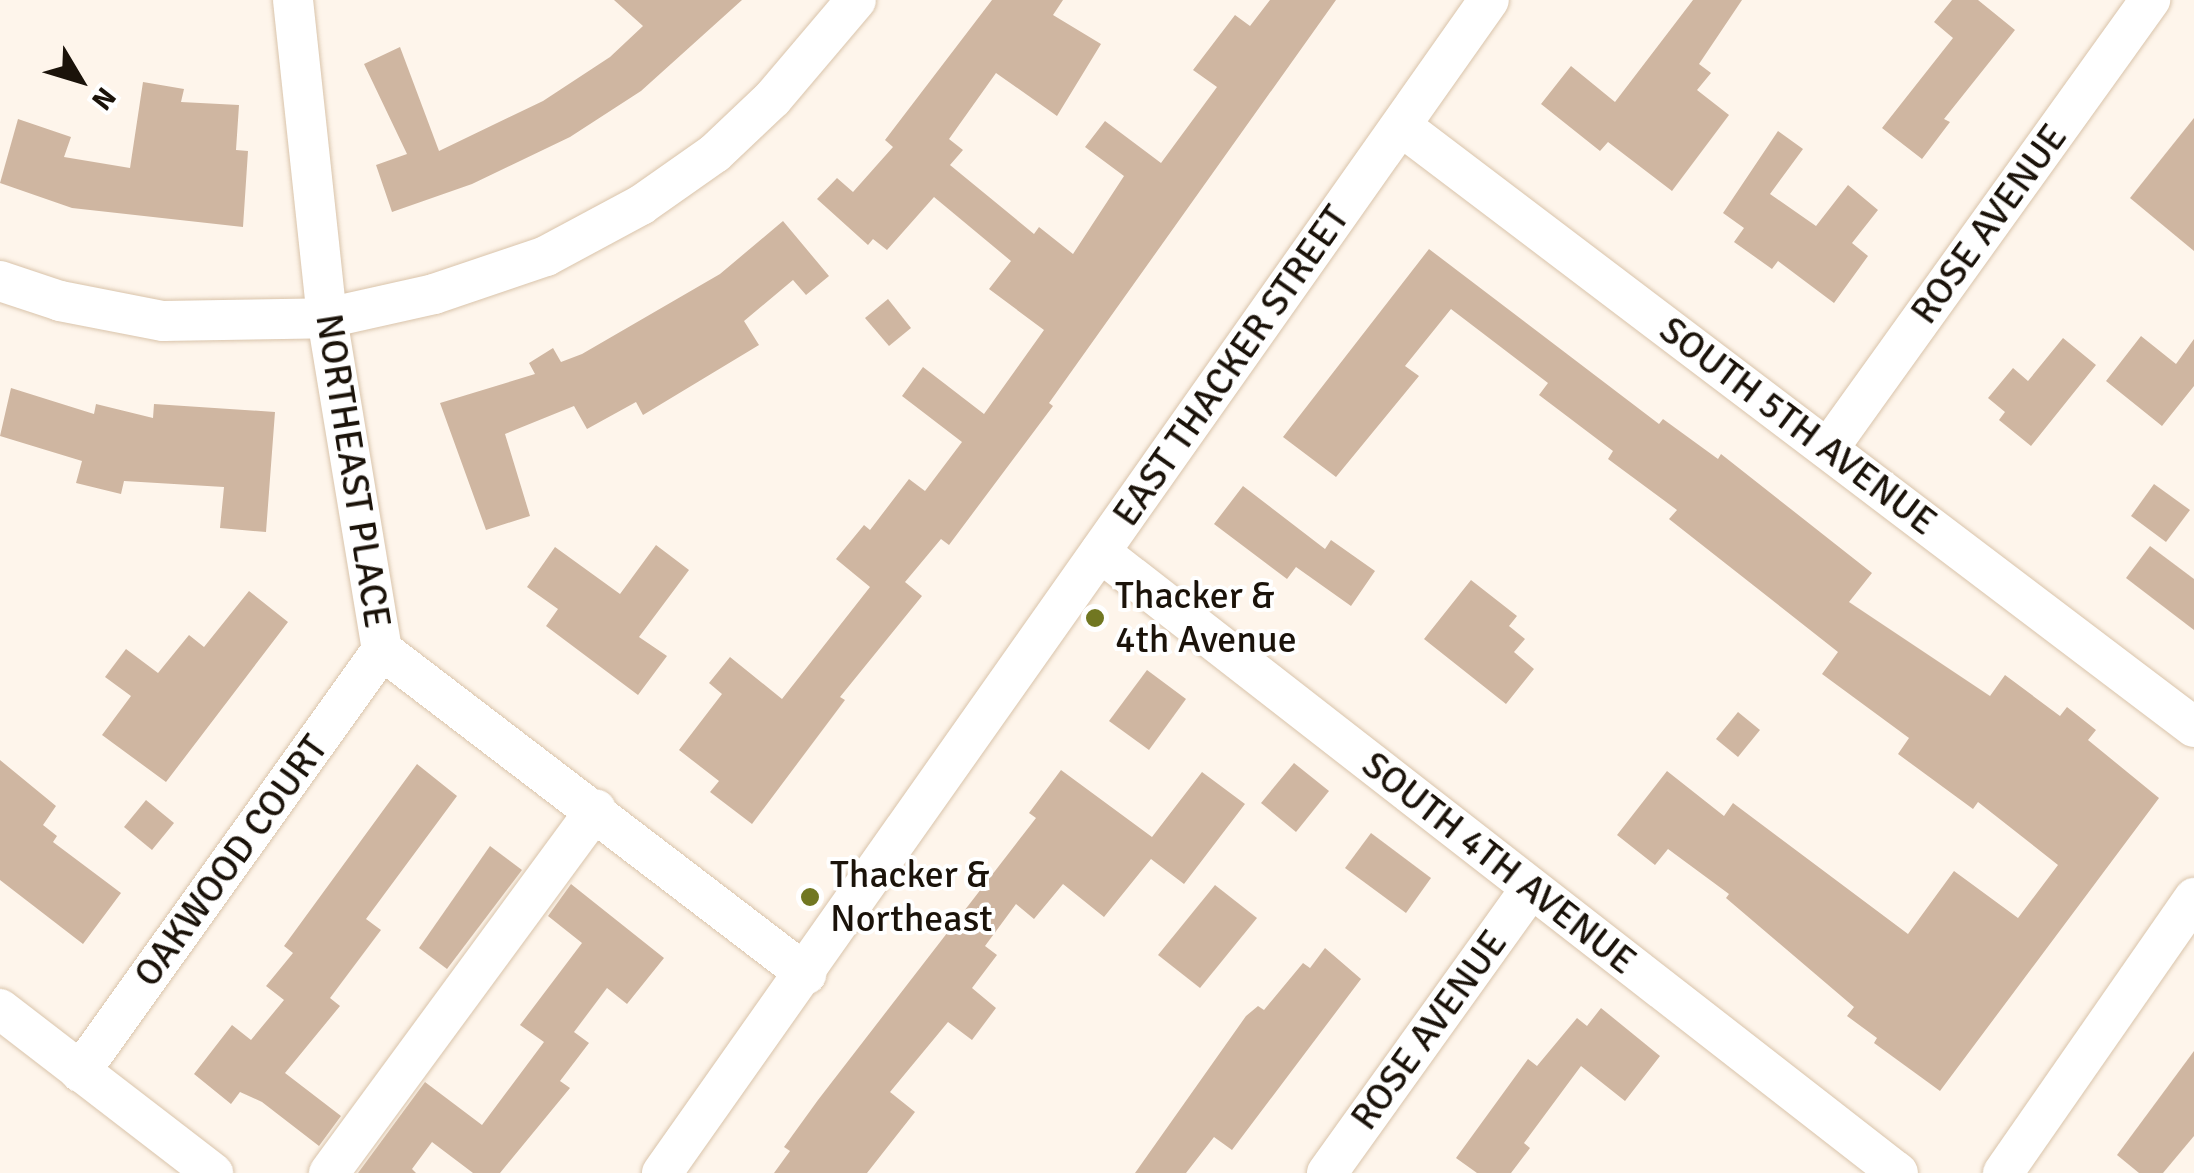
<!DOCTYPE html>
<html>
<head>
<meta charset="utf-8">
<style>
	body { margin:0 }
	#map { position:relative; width:2194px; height:1173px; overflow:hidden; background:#fef5eb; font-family:Signika,sans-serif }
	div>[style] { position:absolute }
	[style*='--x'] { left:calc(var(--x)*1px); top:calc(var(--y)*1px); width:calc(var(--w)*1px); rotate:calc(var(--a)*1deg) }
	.building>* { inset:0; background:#cfb6a1 }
	.roads { filter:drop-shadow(0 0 2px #d9c4ab) drop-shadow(0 0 2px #d9c4ab) }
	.minor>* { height:40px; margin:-20px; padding:0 20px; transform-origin:20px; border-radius:20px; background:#fff }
	.dots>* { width:28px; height:28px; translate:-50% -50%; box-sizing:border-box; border:5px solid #fff; border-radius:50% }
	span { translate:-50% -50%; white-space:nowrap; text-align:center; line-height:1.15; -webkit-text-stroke:8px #fff; paint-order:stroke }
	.street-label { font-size:38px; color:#1b130a }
	.poi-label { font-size:38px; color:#1b130a }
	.left { translate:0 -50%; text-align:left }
	.north { position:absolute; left:30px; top:30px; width:100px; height:100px; -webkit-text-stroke:8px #fff; paint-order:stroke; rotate:128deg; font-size:28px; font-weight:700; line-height:40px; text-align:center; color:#1b130a }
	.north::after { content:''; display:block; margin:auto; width:35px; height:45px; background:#1b130a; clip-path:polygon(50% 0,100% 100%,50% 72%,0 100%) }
</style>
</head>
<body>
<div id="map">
	<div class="building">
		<i style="clip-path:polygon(614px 0,742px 0,641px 91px,570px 137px,472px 184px,392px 212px,376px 165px,407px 154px,364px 64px,400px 47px,439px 151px,543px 101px,610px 57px,643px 26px)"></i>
		<i style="clip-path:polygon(992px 0,1063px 0,1053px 15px,1101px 44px,1057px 116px,996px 73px,949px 139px,963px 150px,950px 165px,1034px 234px,1039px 227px,1073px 254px,1124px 176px,1085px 147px,1105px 121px,1161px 163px,1217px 87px,1193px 70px,1235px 15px,1250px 26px,1270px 0,1336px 0,1049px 403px,1053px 406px,949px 545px,941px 539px,905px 582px,922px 596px,840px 697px,845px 700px,752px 824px,710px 792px,719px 781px,679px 750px,722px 694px,709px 683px,730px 657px,782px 699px,870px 587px,836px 559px,864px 525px,870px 530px,909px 479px,925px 491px,962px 442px,902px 396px,923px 367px,984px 414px,1044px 330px,989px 289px,1011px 261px,934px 197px,887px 250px,873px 239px,868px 245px,817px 199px,837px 178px,853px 192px,893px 147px,885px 140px)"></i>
		<i style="clip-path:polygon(1693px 0,1742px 0,1699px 64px,1711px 73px,1697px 90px,1729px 115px,1672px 191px,1608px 142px,1600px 151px,1541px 104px,1571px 66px,1615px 102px)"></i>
		<i style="clip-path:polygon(1952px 0,1978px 0,2015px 30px,1944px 119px,1950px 122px,1922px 159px,1882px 128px,1953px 38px,1934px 22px)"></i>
		<i style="clip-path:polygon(143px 82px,184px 89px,181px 102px,239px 105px,236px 150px,248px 151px,243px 227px,72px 208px,0 183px,18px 119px,71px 137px,64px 157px,130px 168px)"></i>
		<i style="clip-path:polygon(2194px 118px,2194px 251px,2130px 198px)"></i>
		<i style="clip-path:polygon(1778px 131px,1803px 149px,1770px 194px,1816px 226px,1848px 185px,1878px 210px,1852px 243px,1868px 256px,1834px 303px,1778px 261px,1772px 269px,1734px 242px,1744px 228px,1723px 213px)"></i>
		<i style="clip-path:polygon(783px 221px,829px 276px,806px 295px,793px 280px,744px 321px,759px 345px,643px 415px,636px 402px,587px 429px,574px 406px,505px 434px,530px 516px,486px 530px,440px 403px,535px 374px,529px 363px,553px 348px,561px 362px,582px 354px,720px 274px)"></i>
		<i style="clip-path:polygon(1429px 249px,1659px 424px,1663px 419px,1718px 459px,1721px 454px,1872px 573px,1849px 602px,1990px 696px,2005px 675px,2060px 716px,2067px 707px,2096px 730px,2088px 740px,2159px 798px,1940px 1091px,1874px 1043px,1877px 1038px,1847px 1016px,1854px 1007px,1726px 898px,1729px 894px,1668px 849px,1655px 865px,1617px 835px,1667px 771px,1724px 816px,1733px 803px,1908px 934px,1954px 871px,2018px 918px,2058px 865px,1978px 802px,1973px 809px,1898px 754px,1909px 738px,1822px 674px,1838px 652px,1669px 519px,1677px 510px,1608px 459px,1613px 451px,1539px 395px,1548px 383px,1451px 309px,1405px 366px,1419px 376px,1336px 477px,1283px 437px)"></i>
		<i style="clip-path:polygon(888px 299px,911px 328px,889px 346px,865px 318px)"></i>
		<i style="clip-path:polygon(2141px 336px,2176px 364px,2194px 339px,2194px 386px,2162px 426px,2106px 381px)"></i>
		<i style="clip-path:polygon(2063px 338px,2096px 365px,2031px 446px,1999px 420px,2005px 412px,1988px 398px,2013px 368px,2028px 381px)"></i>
		<i style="clip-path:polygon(11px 388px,94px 414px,96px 404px,153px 418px,154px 404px,275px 412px,266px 532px,220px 528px,224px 487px,124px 481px,121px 494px,76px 483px,82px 461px,0 436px)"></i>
		<i style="clip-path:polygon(2154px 484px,2190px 510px,2166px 542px,2131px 516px)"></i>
		<i style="clip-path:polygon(1243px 486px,1325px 549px,1331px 540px,1375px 571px,1351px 606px,1296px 567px,1287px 579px,1214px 524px)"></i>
		<i style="clip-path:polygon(656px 545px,689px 570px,639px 637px,667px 656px,638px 695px,546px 626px,558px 609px,527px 587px,555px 547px,620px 594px)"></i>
		<i style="clip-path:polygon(2150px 546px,2194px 579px,2194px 630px,2126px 578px)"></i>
		<i style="clip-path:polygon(1471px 580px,1517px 616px,1509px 626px,1525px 639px,1514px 652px,1534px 669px,1506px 704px,1424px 639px)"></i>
		<i style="clip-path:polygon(249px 591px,288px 622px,166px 782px,102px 735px,131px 696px,105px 677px,126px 649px,158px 673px,189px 635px,204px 647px)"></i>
		<i style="clip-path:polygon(1147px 670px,1186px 699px,1149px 750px,1109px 721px)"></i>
		<i style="clip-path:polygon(1738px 712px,1760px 730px,1738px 757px,1716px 739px)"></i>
		<i style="clip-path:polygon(0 760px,56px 806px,43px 825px,57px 836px,53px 842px,121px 893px,83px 944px,0 880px)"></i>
		<i style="clip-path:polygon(1294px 763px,1329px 791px,1296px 832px,1261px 803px)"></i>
		<i style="clip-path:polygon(417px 764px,457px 796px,366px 919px,381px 930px,330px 998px,340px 1006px,285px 1073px,341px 1116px,319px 1146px,262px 1102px,240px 1092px,231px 1104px,194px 1074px,232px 1025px,251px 1040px,284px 1000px,266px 986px,293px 953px,284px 946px)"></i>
		<i style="clip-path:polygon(1061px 770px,1152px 837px,1202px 772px,1245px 804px,1184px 884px,1151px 859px,1104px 917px,1063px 884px,1034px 919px,1016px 904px,985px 946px,997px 955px,972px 988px,996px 1008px,972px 1040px,948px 1022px,890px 1092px,915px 1112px,867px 1173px,774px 1173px,790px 1151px,784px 1147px,818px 1100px,1036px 818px,1029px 813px)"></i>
		<i style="clip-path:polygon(146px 800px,174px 823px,152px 850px,124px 827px)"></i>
		<i style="clip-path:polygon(1371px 833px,1431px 878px,1406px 913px,1345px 868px)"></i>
		<i style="clip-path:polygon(490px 846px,522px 870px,447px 969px,419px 948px)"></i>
		<i style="clip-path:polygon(571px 884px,664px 958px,627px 1004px,607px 988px,574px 1032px,589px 1043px,560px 1081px,570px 1088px,500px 1173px,473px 1173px,432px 1142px,412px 1169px,416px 1173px,358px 1173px,425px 1082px,482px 1125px,544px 1042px,520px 1025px,582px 943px,548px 916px)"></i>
		<i style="clip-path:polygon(1215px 885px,1257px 918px,1200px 988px,1158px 955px)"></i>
		<i style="clip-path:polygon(1325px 948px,1361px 979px,1232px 1150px,1214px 1137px,1186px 1173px,1135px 1173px,1246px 1016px,1258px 1006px,1264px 1010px,1303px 963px,1310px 968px)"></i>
		<i style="clip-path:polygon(1601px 1008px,1660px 1056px,1625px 1101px,1581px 1066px,1524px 1143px,1530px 1148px,1511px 1173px,1477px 1173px,1456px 1158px,1528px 1059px,1537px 1066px,1577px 1018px,1587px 1026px)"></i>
		<i style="clip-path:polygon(2194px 1051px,2194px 1136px,2163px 1173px,2139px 1173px,2117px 1155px)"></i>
	</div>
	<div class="roads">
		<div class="minor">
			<i style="--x:293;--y:0;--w:320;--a:83.9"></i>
			<i style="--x:327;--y:318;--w:337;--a:80.6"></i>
			<i style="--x:382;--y:650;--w:534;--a:37.39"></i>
			<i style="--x:1401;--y:126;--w:995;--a:37.16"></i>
			<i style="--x:0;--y:281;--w:63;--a:18.4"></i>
			<i style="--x:60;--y:301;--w:105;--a:11"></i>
			<i style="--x:163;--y:321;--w:164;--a:-1"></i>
			<i style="--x:327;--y:318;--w:110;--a:-12.6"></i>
			<i style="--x:434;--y:294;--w:118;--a:-18.7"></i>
			<i style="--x:546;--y:256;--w:108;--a:-28.2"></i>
			<i style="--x:641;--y:205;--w:90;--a:-35.1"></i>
			<i style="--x:715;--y:153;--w:80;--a:-43.5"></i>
			<i style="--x:773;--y:98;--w:128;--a:-49.7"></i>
			<i style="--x:1828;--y:449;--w:553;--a:-54.35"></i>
			<i style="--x:1100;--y:552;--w:1011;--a:37.89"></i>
			<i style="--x:0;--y:1009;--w:269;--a:37.6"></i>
			<i style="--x:80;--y:1072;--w:519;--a:-54.41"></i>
			<i style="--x:329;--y:1173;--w:451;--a:-53.7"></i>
			<i style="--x:662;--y:1173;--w:1435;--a:-54.82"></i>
			<i style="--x:1327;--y:1173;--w:350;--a:-54.4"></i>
			<i style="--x:2003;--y:1173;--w:335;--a:-55.2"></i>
		</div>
	</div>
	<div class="dots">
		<i style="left:1095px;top:618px;background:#717721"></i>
		<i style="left:810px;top:897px;background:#717721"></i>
	</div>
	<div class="street-label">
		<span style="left:1989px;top:224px;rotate:-54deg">ROSE AVENUE</span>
		<span style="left:1231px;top:366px;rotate:-55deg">EAST THACKER STREET</span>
		<span style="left:1798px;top:426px;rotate:37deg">SOUTH 5TH AVENUE</span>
		<span style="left:353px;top:471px;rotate:81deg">NORTHEAST PLACE</span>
		<span style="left:231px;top:861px;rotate:-54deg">OAKWOOD COURT</span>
		<span style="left:1499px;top:863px;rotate:38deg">SOUTH 4TH AVENUE</span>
		<span style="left:1429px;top:1030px;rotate:-54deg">ROSE AVENUE</span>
	</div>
	<div class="poi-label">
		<span class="left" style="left:1115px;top:618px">Thacker &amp;<br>4th Avenue</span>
		<span class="left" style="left:830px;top:897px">Thacker &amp;<br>Northeast</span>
	</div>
	<div class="north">N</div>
</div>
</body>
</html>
